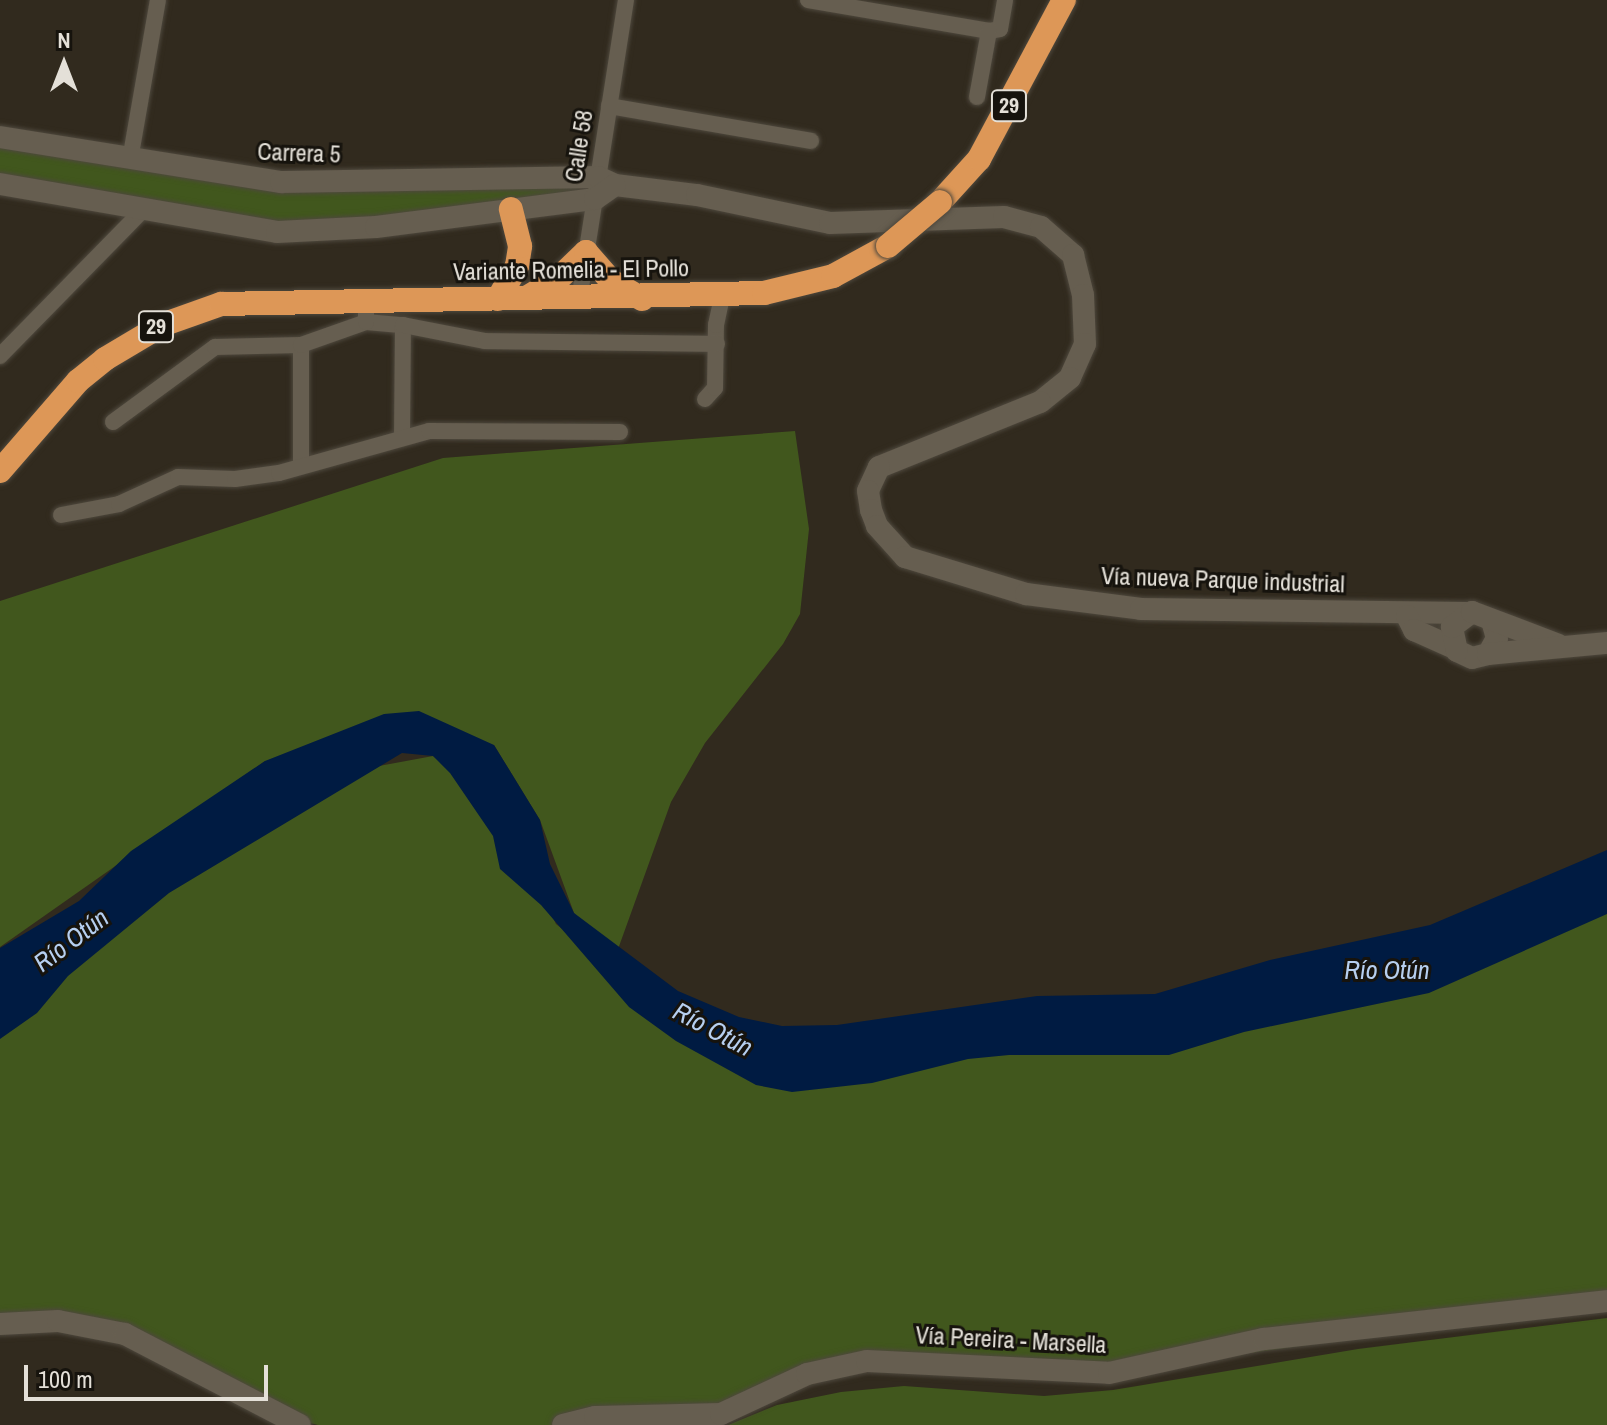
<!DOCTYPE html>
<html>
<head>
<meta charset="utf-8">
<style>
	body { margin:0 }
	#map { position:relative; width:1607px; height:1425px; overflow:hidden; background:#312a1e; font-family:"Archivo Narrow",sans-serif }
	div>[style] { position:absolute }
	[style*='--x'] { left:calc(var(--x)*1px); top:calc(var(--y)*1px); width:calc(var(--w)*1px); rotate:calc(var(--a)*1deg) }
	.green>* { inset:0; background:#41571d }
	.water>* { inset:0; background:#001b42 }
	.roads { filter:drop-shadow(0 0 2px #4e483d) drop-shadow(0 0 2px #4e483d) }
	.street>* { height:16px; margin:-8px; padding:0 8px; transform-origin:8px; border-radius:8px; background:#665e50 }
	.secondary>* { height:22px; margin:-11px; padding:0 11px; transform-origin:11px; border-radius:11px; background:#665e50 }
	.highway>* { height:24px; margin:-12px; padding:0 12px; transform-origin:12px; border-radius:12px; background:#dd9757 }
	.bridges { filter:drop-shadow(0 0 2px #4e483d) drop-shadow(0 0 2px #4e483d) }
	.highway-bridge>* { height:24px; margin:-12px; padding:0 12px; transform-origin:12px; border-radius:12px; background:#dd9757 }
	span { translate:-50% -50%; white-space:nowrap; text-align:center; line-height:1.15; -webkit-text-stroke:6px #16130d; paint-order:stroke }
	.shield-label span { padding:2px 6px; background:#16130d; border:2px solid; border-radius:6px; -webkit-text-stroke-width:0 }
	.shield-label { font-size:22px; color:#e4e0d8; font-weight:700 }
	.street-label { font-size:24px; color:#e4e0d8 }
	.water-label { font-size:26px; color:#b6cff0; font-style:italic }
	.north { position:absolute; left:24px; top:24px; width:80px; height:80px; -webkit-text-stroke:6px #16130d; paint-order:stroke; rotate:0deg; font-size:22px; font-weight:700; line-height:32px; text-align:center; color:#e4e0d8 }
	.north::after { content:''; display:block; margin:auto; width:28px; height:36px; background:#e4e0d8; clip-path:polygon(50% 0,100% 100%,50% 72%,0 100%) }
	.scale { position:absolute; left:24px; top:1365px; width:244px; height:36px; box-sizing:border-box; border:4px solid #e4e0d8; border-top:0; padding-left:10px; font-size:24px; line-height:28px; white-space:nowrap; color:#e4e0d8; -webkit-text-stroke:6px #16130d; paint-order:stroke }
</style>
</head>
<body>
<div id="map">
	<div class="green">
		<i style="clip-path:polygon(0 137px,281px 182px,598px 177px,595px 199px,277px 232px,0 184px)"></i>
		<i style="clip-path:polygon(795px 431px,809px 529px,800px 614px,783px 644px,705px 743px,671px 802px,613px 963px,574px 913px,540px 820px,494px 745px,265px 761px,0 947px,0 601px,443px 458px)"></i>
		<i style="clip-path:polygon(433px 756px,496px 803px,556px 924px,742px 1074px,1131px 1024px,1607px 881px,1607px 1303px,1109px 1373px,869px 1361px,749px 1402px,577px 1425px,318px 1425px,281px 1416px,151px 1348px,58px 1321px,0 1332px,0 993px,379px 766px)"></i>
		<i style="clip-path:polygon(1607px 1318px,1607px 1425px,728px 1425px,777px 1405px,841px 1392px,904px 1386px,1044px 1396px,1113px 1390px,1358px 1349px)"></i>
	</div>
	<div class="water">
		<i style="clip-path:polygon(419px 711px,494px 745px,540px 820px,550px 864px,574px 913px,678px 991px,739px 1017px,782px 1026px,837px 1025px,1037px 996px,1155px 994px,1270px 960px,1430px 925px,1607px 850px,1607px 914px,1429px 993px,1244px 1032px,1169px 1055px,1009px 1055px,968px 1059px,872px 1083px,792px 1092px,756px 1085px,676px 1041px,629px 1007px,541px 905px,500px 869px,493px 836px,450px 773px,433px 756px,402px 753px,169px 893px,68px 976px,37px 1013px,0 1039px,0 948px,79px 901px,131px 851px,265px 761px,384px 714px)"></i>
	</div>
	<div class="roads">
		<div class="street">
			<i style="--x:808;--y:0;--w:184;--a:9.7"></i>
			<i style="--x:989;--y:31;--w:11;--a:-10"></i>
			<i style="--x:1000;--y:29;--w:29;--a:-80"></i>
			<i style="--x:977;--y:97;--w:67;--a:-79.7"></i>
			<i style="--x:609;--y:106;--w:205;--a:9.8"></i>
			<i style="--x:130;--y:160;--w:162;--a:-80.1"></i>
			<i style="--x:579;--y:300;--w:304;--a:-81.1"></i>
			<i style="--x:366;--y:322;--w:37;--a:5"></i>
			<i style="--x:0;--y:356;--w:207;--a:-45.6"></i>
			<i style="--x:705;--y:399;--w:15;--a:-48"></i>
			<i style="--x:715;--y:388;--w:63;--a:-89.1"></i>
			<i style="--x:716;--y:325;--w:30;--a:-78"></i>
			<i style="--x:113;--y:422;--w:127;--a:-36.3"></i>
			<i style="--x:215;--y:347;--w:86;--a:-1.3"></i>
			<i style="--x:402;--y:436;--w:111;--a:-89.5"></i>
			<i style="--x:403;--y:325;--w:84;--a:11"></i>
			<i style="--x:485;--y:341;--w:232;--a:0.7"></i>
			<i style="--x:301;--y:466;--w:121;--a:-90"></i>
			<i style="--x:301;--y:345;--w:69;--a:-19.5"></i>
			<i style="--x:366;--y:322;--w:22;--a:-90"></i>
			<i style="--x:61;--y:515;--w:59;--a:-10.7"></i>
			<i style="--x:119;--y:504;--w:65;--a:-24.6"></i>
			<i style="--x:178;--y:477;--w:57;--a:2"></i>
			<i style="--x:235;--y:479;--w:44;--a:-7.8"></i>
			<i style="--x:279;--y:473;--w:156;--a:-15.6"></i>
			<i style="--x:429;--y:431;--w:191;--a:0.3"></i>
		</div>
		<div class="secondary">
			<i style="--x:0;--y:137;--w:285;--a:9.1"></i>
			<i style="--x:281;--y:182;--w:317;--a:-0.9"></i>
			<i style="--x:598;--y:177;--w:19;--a:25"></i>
			<i style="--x:615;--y:185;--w:83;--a:7"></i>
			<i style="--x:697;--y:195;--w:136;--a:11.9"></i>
			<i style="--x:830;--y:223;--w:174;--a:-2"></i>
			<i style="--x:1004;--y:217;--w:38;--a:15"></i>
			<i style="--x:1041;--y:227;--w:43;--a:41.2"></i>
			<i style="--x:1073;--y:255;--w:41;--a:76"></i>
			<i style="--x:1083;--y:295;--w:49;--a:87.7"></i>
			<i style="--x:1085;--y:344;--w:37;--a:114"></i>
			<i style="--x:1070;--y:378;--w:38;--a:141"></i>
			<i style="--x:1040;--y:402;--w:174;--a:158"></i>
			<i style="--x:879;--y:467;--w:26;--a:115"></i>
			<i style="--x:868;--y:491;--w:19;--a:81"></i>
			<i style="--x:871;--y:510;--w:17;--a:69"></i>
			<i style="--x:877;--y:526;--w:42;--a:47.9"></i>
			<i style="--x:905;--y:557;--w:127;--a:17"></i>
			<i style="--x:1026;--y:594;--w:116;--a:7.4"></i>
			<i style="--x:1141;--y:609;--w:327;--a:0.7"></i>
			<i style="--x:0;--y:184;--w:281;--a:9.8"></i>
			<i style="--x:277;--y:232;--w:99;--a:-2.9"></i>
			<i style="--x:376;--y:227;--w:221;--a:-7.3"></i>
			<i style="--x:595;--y:199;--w:24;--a:-35"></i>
			<i style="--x:1407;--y:616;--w:16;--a:63"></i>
			<i style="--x:1414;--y:630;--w:44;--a:24.2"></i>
			<i style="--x:1492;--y:621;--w:18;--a:74"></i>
			<i style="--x:1497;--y:638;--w:18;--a:119"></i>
			<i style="--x:1488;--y:654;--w:16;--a:166"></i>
			<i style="--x:1472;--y:658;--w:17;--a:-155"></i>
			<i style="--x:1457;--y:651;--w:25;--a:-102"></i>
			<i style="--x:1452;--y:627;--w:25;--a:-37"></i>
			<i style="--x:1472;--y:612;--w:93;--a:20.8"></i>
			<i style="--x:1488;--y:654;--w:120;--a:-5.3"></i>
			<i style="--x:0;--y:1324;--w:58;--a:-3"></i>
			<i style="--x:58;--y:1321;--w:68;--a:11"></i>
			<i style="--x:125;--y:1334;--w:197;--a:27.5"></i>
			<i style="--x:563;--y:1425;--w:33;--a:-14"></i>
			<i style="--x:595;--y:1417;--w:126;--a:-1.4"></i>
			<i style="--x:721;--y:1414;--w:95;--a:-24.9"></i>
			<i style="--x:807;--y:1374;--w:61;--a:-12.2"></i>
			<i style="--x:867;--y:1361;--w:242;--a:2.8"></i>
			<i style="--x:1109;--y:1373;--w:159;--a:-12.4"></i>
			<i style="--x:1264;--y:1339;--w:345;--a:-6.3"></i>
		</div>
		<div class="highway">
			<i style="--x:940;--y:202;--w:58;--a:-47.8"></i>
			<i style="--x:979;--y:159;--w:180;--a:-61.9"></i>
			<i style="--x:526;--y:298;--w:37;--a:-31"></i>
			<i style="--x:558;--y:279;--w:39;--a:-44"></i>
			<i style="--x:586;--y:252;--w:38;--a:49"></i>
			<i style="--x:611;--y:281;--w:36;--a:30"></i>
			<i style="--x:498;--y:299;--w:38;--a:-60"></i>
			<i style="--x:517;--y:266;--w:20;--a:-81"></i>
			<i style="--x:520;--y:246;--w:38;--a:-104"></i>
			<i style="--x:0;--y:471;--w:119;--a:-49.1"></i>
			<i style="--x:78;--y:381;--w:35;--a:-39"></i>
			<i style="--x:105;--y:359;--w:66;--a:-30.8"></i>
			<i style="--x:162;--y:325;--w:63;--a:-19.6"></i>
			<i style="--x:221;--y:304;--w:543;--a:-1.16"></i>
			<i style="--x:764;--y:293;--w:71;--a:-13.8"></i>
			<i style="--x:833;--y:276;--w:63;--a:-28.6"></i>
		</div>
	</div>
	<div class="bridges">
		<div class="highway-bridge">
			<i style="--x:888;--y:246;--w:68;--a:-40.2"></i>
		</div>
	</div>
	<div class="shield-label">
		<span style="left:1009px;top:106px">29</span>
		<span style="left:156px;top:327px">29</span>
	</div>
	<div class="street-label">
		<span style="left:579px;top:146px;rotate:-81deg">Calle 58</span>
		<span style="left:299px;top:153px;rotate:2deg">Carrera 5</span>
		<span style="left:571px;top:270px;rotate:-1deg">Variante Romelia - El Pollo</span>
		<span style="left:1223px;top:580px;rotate:2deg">Vía nueva Parque industrial</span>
		<span style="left:1011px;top:1340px;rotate:3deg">Vía Pereira - Marsella</span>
	</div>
	<div class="water-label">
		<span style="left:71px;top:940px;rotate:-37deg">Río Otún</span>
		<span style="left:1387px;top:970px">Río Otún</span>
		<span style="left:713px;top:1029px;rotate:28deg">Río Otún</span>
	</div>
	<div class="north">N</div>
	<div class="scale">100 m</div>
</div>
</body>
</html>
